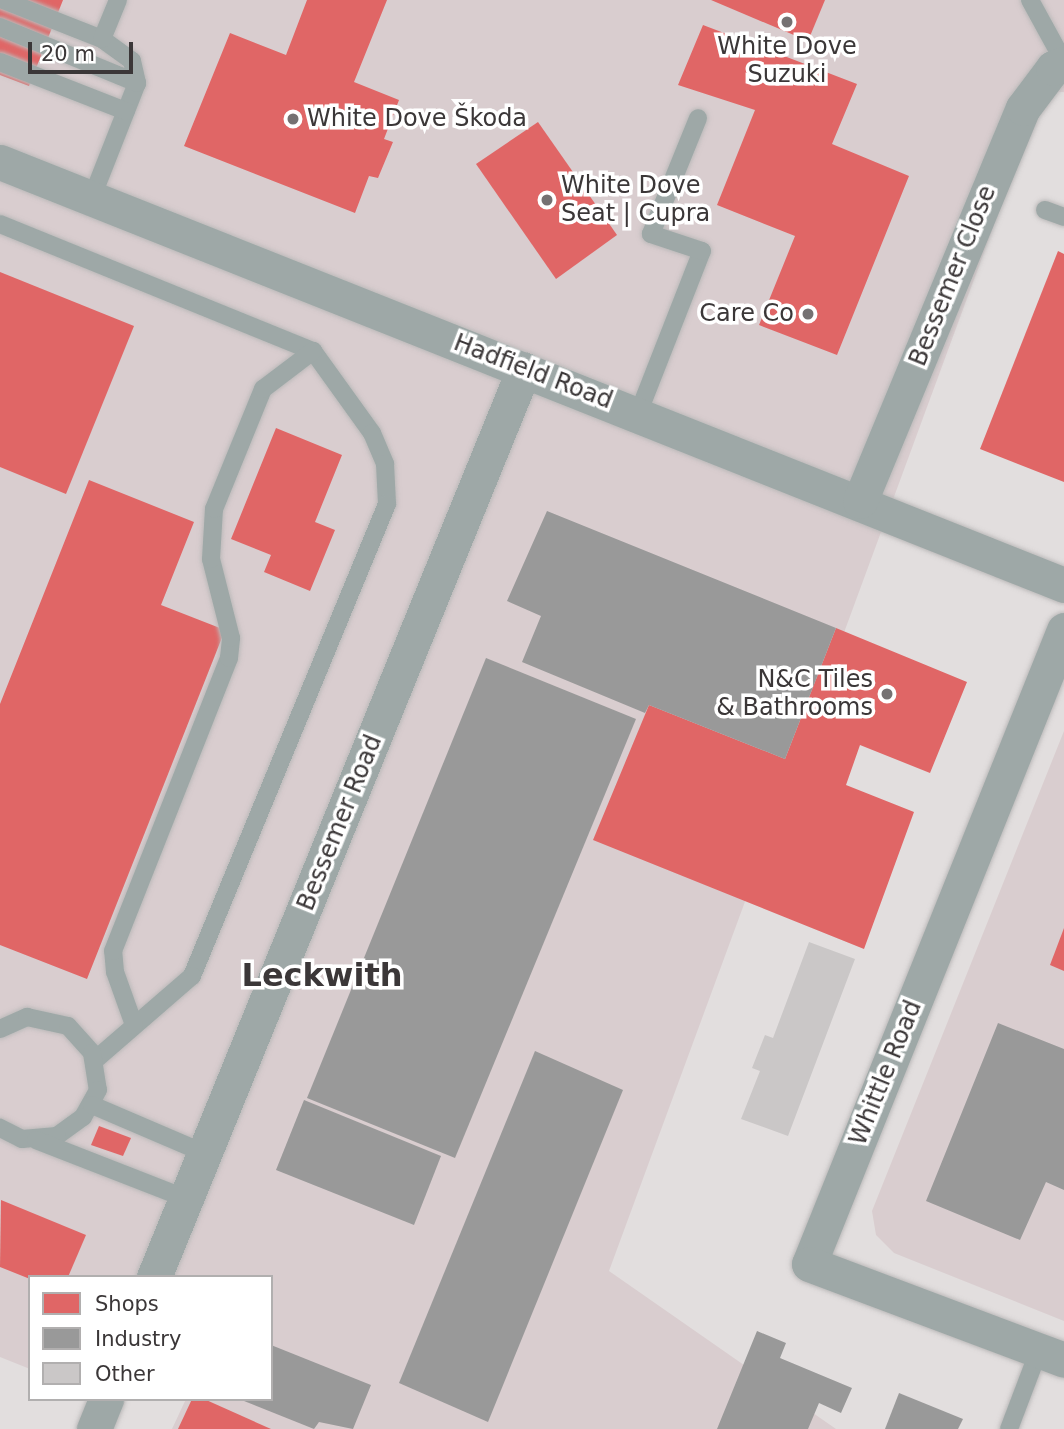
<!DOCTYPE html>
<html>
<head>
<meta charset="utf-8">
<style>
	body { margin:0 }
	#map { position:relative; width:1064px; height:1429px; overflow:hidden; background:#e2dede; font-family:"DejaVu Sans",sans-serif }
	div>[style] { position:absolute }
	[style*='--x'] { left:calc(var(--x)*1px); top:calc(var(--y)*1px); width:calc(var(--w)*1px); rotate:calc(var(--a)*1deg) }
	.built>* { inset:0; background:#d9cdcf }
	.shops>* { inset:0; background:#e06666 }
	.industry>* { inset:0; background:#999 }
	.building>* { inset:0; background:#cac7c7 }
	.roads { filter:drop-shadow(0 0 2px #bcbaba) drop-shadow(0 0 2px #bcbaba) }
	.service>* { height:18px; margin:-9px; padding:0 9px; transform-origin:9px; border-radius:9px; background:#9ea8a7 }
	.minor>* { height:35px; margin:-17.5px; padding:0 17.5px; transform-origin:17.5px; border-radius:17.5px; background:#9ea8a7 }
	.dots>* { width:19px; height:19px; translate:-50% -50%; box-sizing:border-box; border:4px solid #fff; border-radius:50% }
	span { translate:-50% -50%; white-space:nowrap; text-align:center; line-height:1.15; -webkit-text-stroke:7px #fff; paint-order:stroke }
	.poi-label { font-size:24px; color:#3b3738 }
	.left { translate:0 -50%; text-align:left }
	.right { translate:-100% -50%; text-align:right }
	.street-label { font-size:24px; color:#3b3738 }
	.district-label { font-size:32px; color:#3b3738; font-weight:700 }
	.legend { position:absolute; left:28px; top:1275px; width:245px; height:126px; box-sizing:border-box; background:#fff; border:2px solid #b1afaf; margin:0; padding:9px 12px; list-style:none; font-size:21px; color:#3b3738 }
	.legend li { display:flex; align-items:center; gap:14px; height:35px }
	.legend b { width:35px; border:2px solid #b1afaf }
	.scale { position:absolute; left:28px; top:42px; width:105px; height:32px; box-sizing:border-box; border:4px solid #3b3738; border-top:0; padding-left:9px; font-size:21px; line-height:24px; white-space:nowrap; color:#3b3738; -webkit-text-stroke:5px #fff; paint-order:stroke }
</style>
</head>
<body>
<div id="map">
	<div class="built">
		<i style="clip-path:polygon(0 0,1064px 0,1064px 92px,1043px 92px,609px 1271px,836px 1429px,172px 1429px,186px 1399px,271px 1399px,271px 1277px,30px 1277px,30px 1369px,0 1357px)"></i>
		<i style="clip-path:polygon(1064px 731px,1064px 1321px,894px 1253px,876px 1235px,872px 1211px)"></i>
	</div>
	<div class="shops">
		<i style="clip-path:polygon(0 0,63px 0,29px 86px,0 75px)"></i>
		<i style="clip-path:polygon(307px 0,387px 0,354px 82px,399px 100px,384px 139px,393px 142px,378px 178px,369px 176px,355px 213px,184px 146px,230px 33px,286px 55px)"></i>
		<i style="clip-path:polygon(711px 0,825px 0,808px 41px)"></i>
		<i style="clip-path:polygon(703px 25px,857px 84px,832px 144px,909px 176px,837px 355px,759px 325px,795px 236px,717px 205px,755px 110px,678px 85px)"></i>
		<i style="clip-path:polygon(538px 122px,617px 235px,556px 279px,476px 164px)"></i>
		<i style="clip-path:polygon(1058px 251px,1064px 254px,1064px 482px,980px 449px)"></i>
		<i style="clip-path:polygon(0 272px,134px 326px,66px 494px,0 467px)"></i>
		<i style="clip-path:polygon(276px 428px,342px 455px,315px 522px,335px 530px,310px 591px,264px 572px,271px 555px,231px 539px)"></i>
		<i style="clip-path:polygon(89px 480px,194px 522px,161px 605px,225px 630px,87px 979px,0 945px,0 704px)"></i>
		<i style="clip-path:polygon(836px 628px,967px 682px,930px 773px,860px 745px,846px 785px,914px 812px,864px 949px,593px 840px,649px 705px,785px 759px)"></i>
		<i style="clip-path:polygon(1064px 928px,1064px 971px,1050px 965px)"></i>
		<i style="clip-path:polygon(99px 1126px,131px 1138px,123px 1156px,91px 1145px)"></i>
		<i style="clip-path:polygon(1px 1200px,86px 1235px,68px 1277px,30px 1279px,0 1267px)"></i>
		<i style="clip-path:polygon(192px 1399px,204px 1399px,271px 1429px,178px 1429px)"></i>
	</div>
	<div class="industry">
		<i style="clip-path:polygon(547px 511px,836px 628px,785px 759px,649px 705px,645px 713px,522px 662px,541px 616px,507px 601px)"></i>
		<i style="clip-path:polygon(486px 658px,636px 719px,455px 1158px,307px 1098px)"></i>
		<i style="clip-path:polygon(998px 1023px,1064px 1049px,1064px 1190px,1046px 1182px,1020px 1240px,926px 1201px)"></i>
		<i style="clip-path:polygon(535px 1051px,623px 1090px,488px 1422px,399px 1383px)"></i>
		<i style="clip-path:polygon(304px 1100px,441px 1156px,414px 1225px,276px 1170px)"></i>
		<i style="clip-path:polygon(757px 1331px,786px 1343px,780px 1358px,852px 1388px,841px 1413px,819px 1403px,808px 1429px,717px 1429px)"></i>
		<i style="clip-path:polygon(271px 1345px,371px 1385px,353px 1429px,319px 1422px,314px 1429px,239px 1399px,271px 1399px)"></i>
		<i style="clip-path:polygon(899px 1393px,963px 1419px,958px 1429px,885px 1429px)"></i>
	</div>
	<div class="building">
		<i style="clip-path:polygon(809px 942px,855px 959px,788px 1136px,741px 1119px,760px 1071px,752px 1068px,765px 1035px,773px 1038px)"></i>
	</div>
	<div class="roads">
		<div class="service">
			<i style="--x:3;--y:0;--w:106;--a:21.5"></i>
			<i style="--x:102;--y:39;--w:37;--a:36"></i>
			<i style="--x:132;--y:61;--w:23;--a:77"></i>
			<i style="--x:137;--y:83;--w:126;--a:111.5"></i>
			<i style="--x:1030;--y:0;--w:71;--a:61.3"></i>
			<i style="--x:0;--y:27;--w:148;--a:22.2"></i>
			<i style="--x:102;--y:39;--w:42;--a:-67.7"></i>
			<i style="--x:0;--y:62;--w:135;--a:21.3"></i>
			<i style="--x:1045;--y:210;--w:20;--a:20"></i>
			<i style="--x:0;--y:224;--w:338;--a:22.1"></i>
			<i style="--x:313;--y:351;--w:101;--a:54.3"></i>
			<i style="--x:372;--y:433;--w:34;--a:67"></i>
			<i style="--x:385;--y:464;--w:40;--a:87.1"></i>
			<i style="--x:387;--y:504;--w:511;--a:112.45"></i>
			<i style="--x:192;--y:976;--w:130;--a:139.1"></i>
			<i style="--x:638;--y:414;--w:175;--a:-68.6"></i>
			<i style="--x:702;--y:251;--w:54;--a:-161.6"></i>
			<i style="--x:651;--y:234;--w:125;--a:-67.9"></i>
			<i style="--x:134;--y:1025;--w:56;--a:-109.7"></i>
			<i style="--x:115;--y:972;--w:21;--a:-95"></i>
			<i style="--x:113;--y:951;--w:315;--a:-68.4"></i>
			<i style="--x:229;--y:658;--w:20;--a:-84"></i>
			<i style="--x:231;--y:638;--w:81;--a:-104.2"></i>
			<i style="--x:211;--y:559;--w:50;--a:-86.6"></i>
			<i style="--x:214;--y:509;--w:130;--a:-67.8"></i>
			<i style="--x:263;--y:389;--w:63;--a:-37.2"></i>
			<i style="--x:0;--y:1029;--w:30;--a:-24"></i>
			<i style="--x:27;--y:1017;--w:42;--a:12.4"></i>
			<i style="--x:68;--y:1026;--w:36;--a:48"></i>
			<i style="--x:92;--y:1053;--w:37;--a:81"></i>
			<i style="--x:98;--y:1090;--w:31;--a:119"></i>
			<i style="--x:83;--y:1117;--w:32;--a:144"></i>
			<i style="--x:57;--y:1136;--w:35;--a:175"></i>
			<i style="--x:22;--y:1139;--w:25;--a:-153"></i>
			<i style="--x:92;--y:1105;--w:122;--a:23.2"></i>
			<i style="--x:36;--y:1140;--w:160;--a:21.3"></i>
			<i style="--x:1009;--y:1429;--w:85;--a:-69.2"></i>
		</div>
		<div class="minor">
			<i style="--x:0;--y:162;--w:1145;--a:21.68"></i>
			<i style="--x:860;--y:501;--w:425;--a:-67.5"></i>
			<i style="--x:1023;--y:108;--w:50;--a:-53.1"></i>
			<i style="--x:1053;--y:68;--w:12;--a:-20"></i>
			<i style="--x:1064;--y:630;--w:683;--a:111.91"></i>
			<i style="--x:809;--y:1264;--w:272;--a:20.6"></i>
			<i style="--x:154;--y:1277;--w:980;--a:-67.83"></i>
			<i style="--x:94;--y:1429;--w:32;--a:-68"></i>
		</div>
	</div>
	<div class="dots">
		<i style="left:787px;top:22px;background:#757172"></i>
		<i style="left:293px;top:119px;background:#757172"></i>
		<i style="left:547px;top:200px;background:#757172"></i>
		<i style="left:808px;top:314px;background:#757172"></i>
		<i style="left:887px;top:694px;background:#757172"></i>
	</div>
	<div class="poi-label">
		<span style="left:787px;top:61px">White Dove<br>Suzuki</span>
		<span class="left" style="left:307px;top:119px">White Dove Škoda</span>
		<span class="left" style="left:561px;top:200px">White Dove<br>Seat | Cupra</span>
		<span class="right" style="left:794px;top:314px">Care Co</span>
		<span class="right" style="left:873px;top:694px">N&amp;C Tiles<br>&amp; Bathrooms</span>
	</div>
	<div class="street-label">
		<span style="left:953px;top:276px;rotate:-68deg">Bessemer Close</span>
		<span style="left:533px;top:372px;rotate:21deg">Hadfield Road</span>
		<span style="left:340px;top:823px;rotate:-68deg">Bessemer Road</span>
		<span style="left:886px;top:1073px;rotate:-68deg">Whittle Road</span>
	</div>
	<div class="district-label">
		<span style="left:322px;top:975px">Leckwith</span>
	</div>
	<ul class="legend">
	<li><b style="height:19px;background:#e06666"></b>Shops</li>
	<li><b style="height:19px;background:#999"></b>Industry</li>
	<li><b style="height:19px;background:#cac7c7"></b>Other</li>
	</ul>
	<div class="scale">20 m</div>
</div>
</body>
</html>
